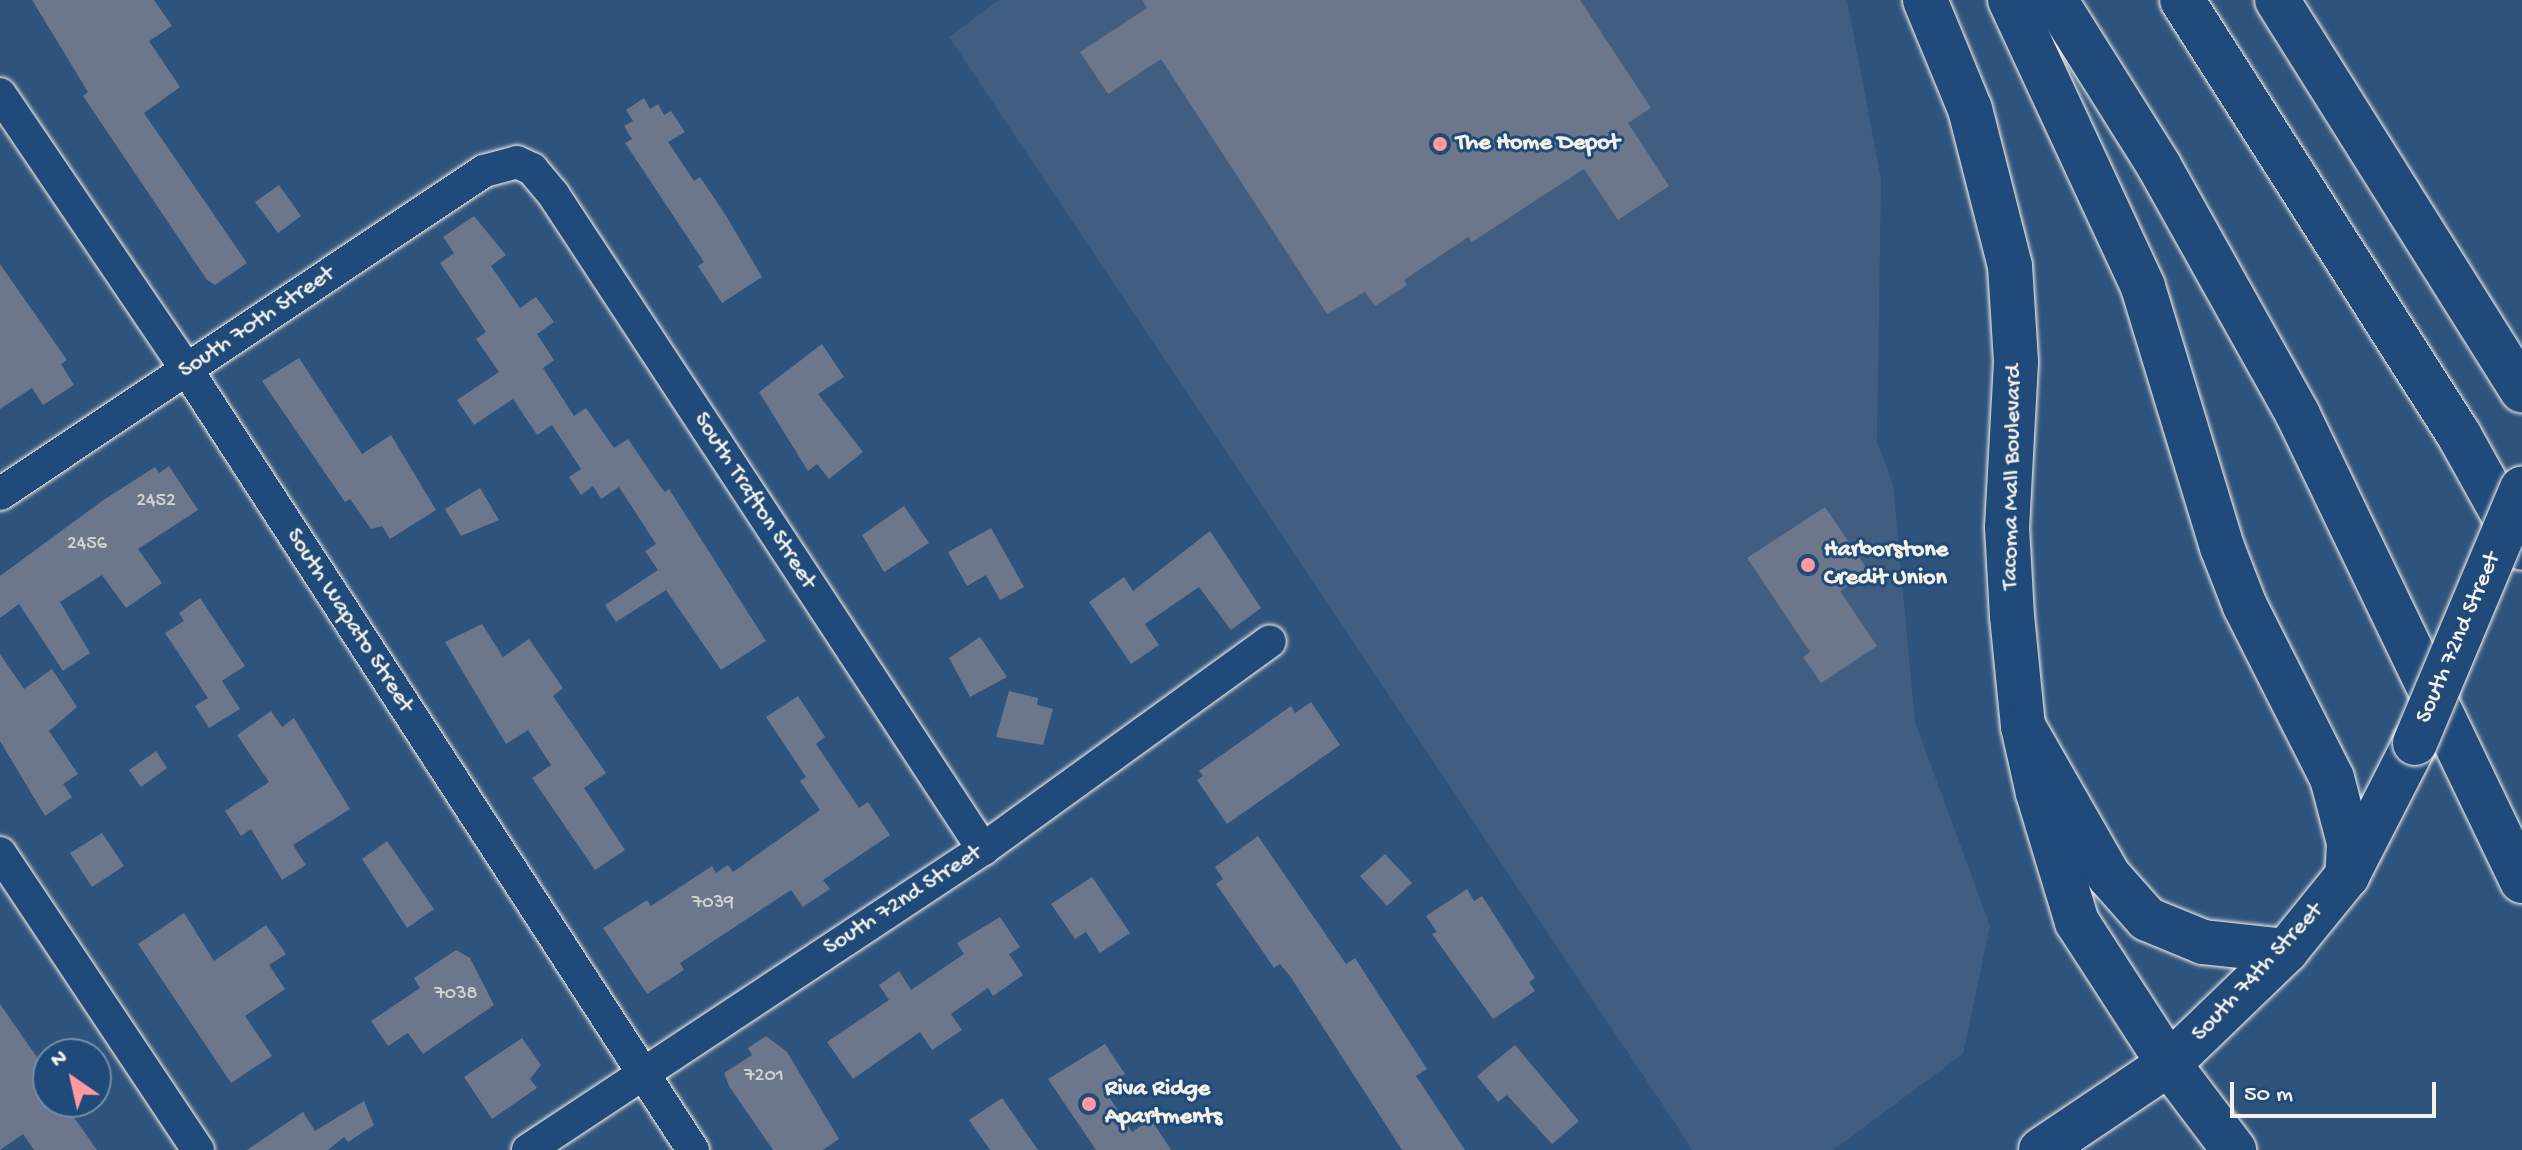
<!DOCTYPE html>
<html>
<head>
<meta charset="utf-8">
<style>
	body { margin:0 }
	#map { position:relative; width:2522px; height:1150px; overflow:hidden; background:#2e537d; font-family:"Gochi Hand",sans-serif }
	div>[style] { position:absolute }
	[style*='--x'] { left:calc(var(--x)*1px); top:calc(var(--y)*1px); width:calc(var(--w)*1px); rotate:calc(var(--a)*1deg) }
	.built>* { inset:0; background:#415e81 }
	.building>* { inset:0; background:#6c778b }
	.roads { filter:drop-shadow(0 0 2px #f4f1e8) drop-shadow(0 0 2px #f4f1e8) }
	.street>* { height:32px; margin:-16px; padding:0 16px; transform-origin:16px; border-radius:16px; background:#1f4a7a }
	.secondary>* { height:44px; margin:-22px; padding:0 22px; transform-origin:22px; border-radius:22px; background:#1f4a7a }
	.primary>* { height:44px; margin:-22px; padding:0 22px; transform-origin:22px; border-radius:22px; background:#1f4a7a }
	.highway>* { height:44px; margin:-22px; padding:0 22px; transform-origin:22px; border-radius:22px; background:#1f4a7a }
	.bridges { filter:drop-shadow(0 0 2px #f4f1e8) drop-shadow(0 0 2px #f4f1e8) }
	.primary-bridge>* { height:44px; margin:-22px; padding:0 22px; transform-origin:22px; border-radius:22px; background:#1f4a7a }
	.dots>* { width:22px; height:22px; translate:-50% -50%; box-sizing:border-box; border:4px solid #1f4a7a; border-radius:50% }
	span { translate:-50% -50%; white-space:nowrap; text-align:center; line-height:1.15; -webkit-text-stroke:6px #1f4a7a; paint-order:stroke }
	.number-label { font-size:20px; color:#d2d2d1 }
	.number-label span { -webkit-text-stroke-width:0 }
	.poi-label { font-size:24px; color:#f4f1e8; font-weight:700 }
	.left { translate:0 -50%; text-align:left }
	.street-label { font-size:24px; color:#f4f1e8 }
	.north { position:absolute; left:32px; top:1038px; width:80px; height:80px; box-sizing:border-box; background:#1f4a7a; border:2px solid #748da6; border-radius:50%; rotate:326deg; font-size:22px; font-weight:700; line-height:32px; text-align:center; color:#f4f1e8 }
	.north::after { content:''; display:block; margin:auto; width:28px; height:36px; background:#ff9aa2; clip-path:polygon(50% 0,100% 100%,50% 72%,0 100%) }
	.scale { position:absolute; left:2230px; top:1082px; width:206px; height:36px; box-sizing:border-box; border:4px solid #f4f1e8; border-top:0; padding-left:10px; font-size:24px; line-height:28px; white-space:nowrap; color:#f4f1e8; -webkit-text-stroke:6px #1f4a7a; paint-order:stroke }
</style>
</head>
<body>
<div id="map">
	<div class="built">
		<i style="clip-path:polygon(999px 0,1847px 0,1881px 179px,1877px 442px,1893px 484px,1915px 722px,1990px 926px,1963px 1054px,1833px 1150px,1693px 1150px,949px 37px)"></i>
	</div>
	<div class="building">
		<i style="clip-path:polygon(32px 0,154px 0,172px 26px,149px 41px,180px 87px,144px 113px,247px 263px,215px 285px,207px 280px,83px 96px,88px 92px)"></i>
		<i style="clip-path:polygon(1142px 0,1580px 0,1651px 108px,1628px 123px,1669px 186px,1618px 220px,1584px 169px,1472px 242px,1468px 237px,1404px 280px,1407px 285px,1375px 306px,1365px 292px,1327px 314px,1161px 59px,1108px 94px,1080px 52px,1147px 8px)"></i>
		<i style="clip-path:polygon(644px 98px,650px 109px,658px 104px,664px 115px,671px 111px,685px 132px,668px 142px,694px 181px,700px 177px,725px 214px,762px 277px,722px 303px,698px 266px,704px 262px,625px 143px,632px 139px,624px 126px,633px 121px,626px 110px)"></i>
		<i style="clip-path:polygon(279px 185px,301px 216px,278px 233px,255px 202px)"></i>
		<i style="clip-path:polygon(474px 216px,506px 255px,491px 266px,520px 308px,536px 297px,554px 322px,537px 334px,554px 360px,543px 368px,574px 416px,586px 408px,614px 448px,628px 439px,660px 486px,665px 492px,669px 489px,766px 641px,721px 670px,666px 590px,616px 622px,605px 605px,658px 570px,645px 551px,656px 544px,619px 487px,601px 499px,593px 486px,581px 495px,569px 477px,581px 469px,552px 425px,537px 435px,513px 399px,474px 425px,457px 400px,499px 372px,476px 339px,486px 332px,440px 263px,454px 253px,443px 237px)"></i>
		<i style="clip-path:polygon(0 264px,67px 360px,61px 364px,74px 385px,43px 405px,32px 388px,0 409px)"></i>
		<i style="clip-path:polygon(822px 344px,844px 377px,818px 394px,863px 452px,829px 479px,817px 464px,808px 471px,759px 392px)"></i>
		<i style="clip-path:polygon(299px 358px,362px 454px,391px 435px,436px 510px,390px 539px,382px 526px,371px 529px,350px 499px,345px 502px,262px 381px)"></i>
		<i style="clip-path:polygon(169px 466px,198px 510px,138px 549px,162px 583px,126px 608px,102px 575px,60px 602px,90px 653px,63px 671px,19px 604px,0 618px,0 576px,102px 501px,155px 467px,159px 473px)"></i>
		<i style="clip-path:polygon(480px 488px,499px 520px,461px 536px,445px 509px)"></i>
		<i style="clip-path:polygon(904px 506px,929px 543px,884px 572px,862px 535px)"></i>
		<i style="clip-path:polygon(1825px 507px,1869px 572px,1840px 591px,1877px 646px,1821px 683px,1803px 657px,1810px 652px,1747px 558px)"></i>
		<i style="clip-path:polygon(991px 528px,1024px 587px,1000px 600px,986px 575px,967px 586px,948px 552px)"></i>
		<i style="clip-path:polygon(1210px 531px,1261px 608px,1231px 630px,1199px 587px,1145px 624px,1159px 645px,1131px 664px,1089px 602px,1124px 577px,1133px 591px)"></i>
		<i style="clip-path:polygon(200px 598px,245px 666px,222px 681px,240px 709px,209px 728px,195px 706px,208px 698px,165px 633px,184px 621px,179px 613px)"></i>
		<i style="clip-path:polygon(482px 624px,503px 657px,529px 639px,563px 688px,553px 696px,606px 773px,584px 788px,625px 850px,595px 870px,532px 778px,551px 765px,528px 730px,506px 744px,445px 642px)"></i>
		<i style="clip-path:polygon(980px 637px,1007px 677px,970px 697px,949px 658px)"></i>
		<i style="clip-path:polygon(0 654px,24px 689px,52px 669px,77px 707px,49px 731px,78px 774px,63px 784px,72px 797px,45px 816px,0 741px)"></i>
		<i style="clip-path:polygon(1009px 691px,1038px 698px,1037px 705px,1053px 709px,1043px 745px,996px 737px)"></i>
		<i style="clip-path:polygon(798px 696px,825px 737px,816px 744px,859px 808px,868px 802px,890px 835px,823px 880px,830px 889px,803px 907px,791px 890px,680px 963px,684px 970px,647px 994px,603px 928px,647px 900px,651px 906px,712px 866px,716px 873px,728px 865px,733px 872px,820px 810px,800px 781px,806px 777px,766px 717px)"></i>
		<i style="clip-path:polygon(1311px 702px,1340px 745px,1227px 824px,1197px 780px,1203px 776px,1199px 771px,1291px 706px,1295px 713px)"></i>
		<i style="clip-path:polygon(271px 711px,282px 727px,294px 718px,350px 809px,293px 845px,306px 865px,282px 880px,251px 829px,241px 836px,225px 811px,269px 782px,237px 735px)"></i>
		<i style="clip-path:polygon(156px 751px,167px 768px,141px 787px,129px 770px)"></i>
		<i style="clip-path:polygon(102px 833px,124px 866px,92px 887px,70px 853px)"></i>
		<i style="clip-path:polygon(1258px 836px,1346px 964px,1355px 958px,1427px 1069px,1416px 1076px,1465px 1150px,1402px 1150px,1290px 976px,1280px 964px,1274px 968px,1216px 884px,1223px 879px,1215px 867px)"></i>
		<i style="clip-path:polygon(387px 841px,434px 909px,407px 928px,362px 859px)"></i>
		<i style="clip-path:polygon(1385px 854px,1412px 883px,1387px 906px,1360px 876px)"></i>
		<i style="clip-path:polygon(1092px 877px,1130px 933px,1100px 953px,1086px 932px,1075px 939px,1051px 904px)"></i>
		<i style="clip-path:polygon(1467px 889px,1474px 901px,1482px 896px,1535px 978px,1529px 982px,1535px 991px,1493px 1019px,1432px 934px,1437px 932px,1426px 916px)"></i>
		<i style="clip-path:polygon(184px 913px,214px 961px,266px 925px,286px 954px,269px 965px,285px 989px,245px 1016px,272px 1056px,231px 1083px,138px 944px)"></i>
		<i style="clip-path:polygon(1000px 917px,1020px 947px,1009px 954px,1023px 975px,993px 996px,988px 988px,951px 1014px,962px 1030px,932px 1050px,920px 1032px,853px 1079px,827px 1042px,889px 1000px,879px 985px,899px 971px,911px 990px,964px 954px,957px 943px)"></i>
		<i style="clip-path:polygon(456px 950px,470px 958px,494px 1005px,423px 1054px,408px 1033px,388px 1046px,371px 1021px,420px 988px,414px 978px)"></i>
		<i style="clip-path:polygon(0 1004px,48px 1073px,48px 1102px,63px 1102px,97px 1150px,34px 1150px,23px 1134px,0 1150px)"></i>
		<i style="clip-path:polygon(766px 1036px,787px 1052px,839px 1139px,823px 1150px,773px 1150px,729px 1086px,724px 1073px,752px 1055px,748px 1048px)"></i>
		<i style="clip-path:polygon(522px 1038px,541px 1065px,530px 1079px,537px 1088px,492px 1119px,464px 1077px)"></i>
		<i style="clip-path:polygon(1105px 1044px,1125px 1074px,1104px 1089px,1132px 1132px,1151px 1119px,1171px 1150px,1096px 1150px,1048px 1079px)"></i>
		<i style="clip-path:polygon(1515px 1045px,1579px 1121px,1552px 1144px,1507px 1095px,1498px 1102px,1477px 1076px)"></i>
		<i style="clip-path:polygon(1002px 1098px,1038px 1150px,990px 1150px,969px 1120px)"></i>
		<i style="clip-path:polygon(364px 1101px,374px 1125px,348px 1142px,344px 1137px,328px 1150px,247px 1150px,303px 1112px,315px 1131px)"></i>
	</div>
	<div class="roads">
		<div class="street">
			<i style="--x:0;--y:94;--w:333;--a:55.9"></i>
			<i style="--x:187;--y:370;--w:930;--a:57.03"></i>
			<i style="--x:0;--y:494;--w:582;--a:-33.72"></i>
			<i style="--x:484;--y:171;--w:34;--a:-15"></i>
			<i style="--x:517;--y:162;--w:17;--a:25"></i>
			<i style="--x:532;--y:169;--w:33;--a:50"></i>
			<i style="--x:553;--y:194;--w:784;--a:56.72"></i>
			<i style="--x:0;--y:853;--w:357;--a:56.3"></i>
			<i style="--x:528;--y:1150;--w:546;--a:-33.49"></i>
			<i style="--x:983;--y:849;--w:354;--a:-35.9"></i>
		</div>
		<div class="secondary">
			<i style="--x:1925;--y:0;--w:118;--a:67.6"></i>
			<i style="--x:1970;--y:109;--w:162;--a:75.7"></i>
			<i style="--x:2010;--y:266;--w:96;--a:86.4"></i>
			<i style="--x:2016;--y:362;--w:165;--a:93.1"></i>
			<i style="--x:2007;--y:527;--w:89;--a:86.8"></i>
			<i style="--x:2012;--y:616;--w:111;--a:84.3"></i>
			<i style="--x:2023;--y:726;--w:69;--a:77.4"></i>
			<i style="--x:2038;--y:793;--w:135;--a:73.2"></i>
			<i style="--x:2077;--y:922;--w:169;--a:57.1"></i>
		</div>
		<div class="primary">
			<i style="--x:2023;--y:726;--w:173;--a:60.2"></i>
			<i style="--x:2109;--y:876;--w:57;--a:48.5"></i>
			<i style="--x:2147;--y:919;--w:61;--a:22.3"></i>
			<i style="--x:2203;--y:942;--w:83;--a:6.2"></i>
			<i style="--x:2169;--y:1064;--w:108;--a:52.9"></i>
			<i style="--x:2041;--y:1150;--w:154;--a:-33.9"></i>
			<i style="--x:2169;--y:1064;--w:163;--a:-44"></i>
			<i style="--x:2286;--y:951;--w:97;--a:-50.9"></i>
			<i style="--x:2347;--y:876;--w:149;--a:-62.9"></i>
		</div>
		<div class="highway">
			<i style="--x:2010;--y:0;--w:316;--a:65.1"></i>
			<i style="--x:2143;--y:287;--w:272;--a:73.1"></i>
			<i style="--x:2222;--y:547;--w:63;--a:68.7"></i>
			<i style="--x:2245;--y:606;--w:193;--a:63.2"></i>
			<i style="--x:2332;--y:778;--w:67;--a:75.3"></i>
			<i style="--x:2349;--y:843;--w:33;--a:93"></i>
			<i style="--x:2055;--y:0;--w:196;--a:57.9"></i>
			<i style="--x:2159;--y:166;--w:285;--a:60.8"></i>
			<i style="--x:2298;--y:415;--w:517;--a:64.33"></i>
			<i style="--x:2182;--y:0;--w:516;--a:57.51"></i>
			<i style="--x:2459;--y:435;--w:129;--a:60.9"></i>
			<i style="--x:2277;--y:0;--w:461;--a:57.9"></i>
		</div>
	</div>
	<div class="bridges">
		<div class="primary-bridge">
			<i style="--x:2415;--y:743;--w:276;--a:-67.2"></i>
		</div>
	</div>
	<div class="dots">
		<i style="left:1440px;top:144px;background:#ff9aa2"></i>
		<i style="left:1808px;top:565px;background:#ff9aa2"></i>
		<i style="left:1089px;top:1104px;background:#ff9aa2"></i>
	</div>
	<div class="number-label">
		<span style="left:156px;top:501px">2452</span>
		<span style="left:87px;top:544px">2456</span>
		<span style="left:713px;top:903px">7039</span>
		<span style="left:456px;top:994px">7038</span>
		<span style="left:764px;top:1076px">7201</span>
	</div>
	<div class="poi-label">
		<span class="left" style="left:1456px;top:144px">The Home Depot</span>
		<span class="left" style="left:1824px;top:565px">Harborstone<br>Credit Union</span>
		<span class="left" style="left:1105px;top:1104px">Riva Ridge<br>Apartments</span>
	</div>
	<div class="street-label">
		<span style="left:257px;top:323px;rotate:-34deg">South 70th Street</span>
		<span style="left:2013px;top:477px;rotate:-89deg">Tacoma Mall Boulevard</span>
		<span style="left:754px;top:501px;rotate:57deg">South Trafton Street</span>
		<span style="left:349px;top:621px;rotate:57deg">South Wapato Street</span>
		<span style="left:2459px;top:638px;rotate:-67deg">South 72nd Street</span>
		<span style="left:903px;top:901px;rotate:-33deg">South 72nd Street</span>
		<span style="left:2258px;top:973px;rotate:-47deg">South 74th Street</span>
	</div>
	<div class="north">N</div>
	<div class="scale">50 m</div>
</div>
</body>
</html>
